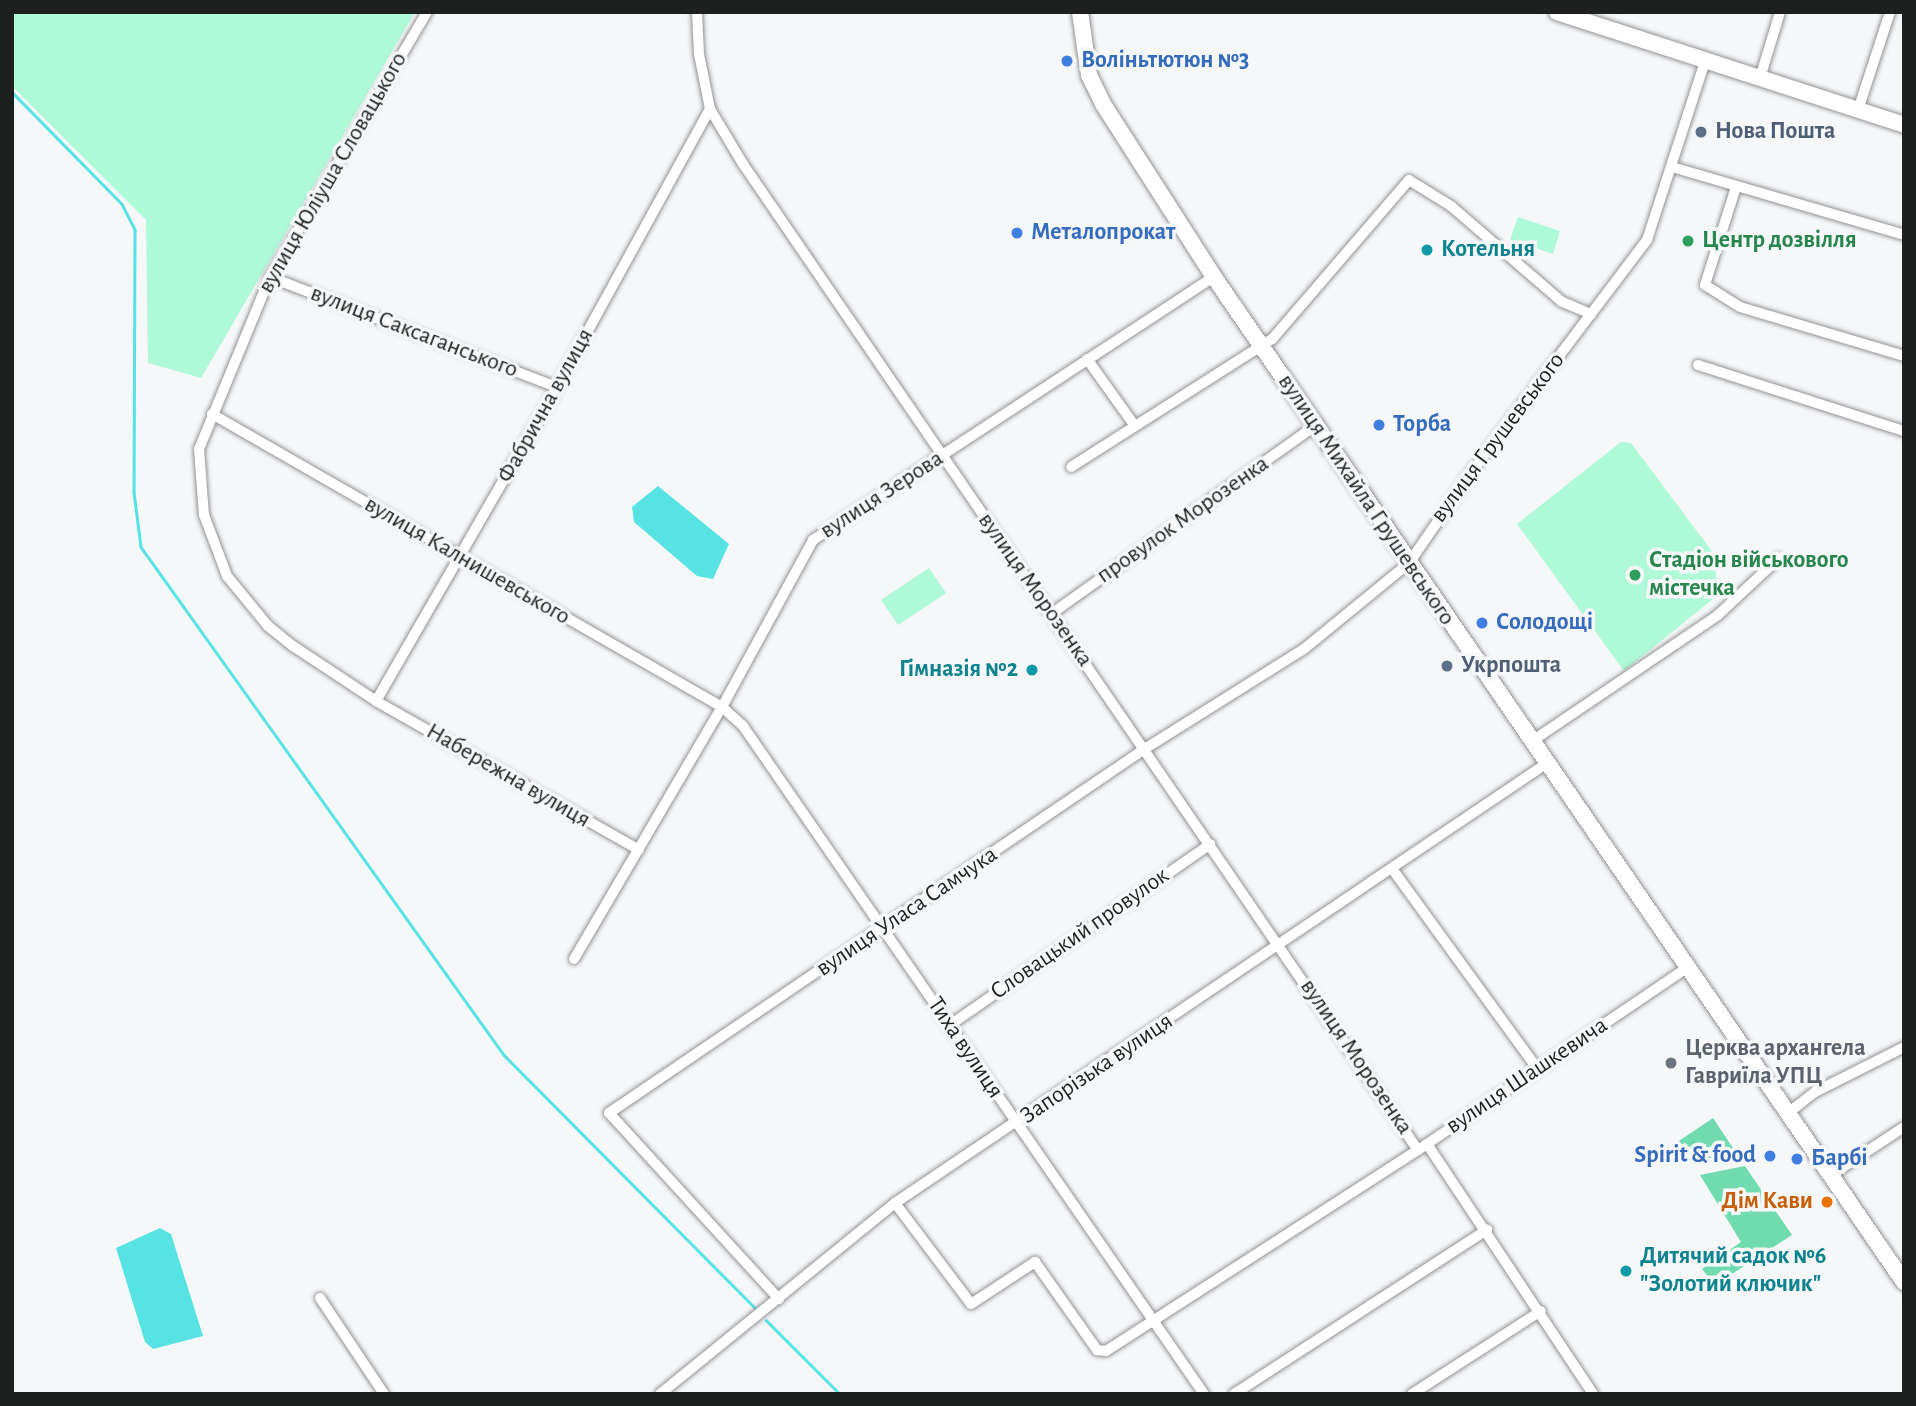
<!DOCTYPE html>
<html>
<head>
<meta charset="utf-8">
<style>
	body { margin:0 }
	#map { position:relative; width:1916px; height:1406px; overflow:hidden; background:#f6f7f9; font-family:"Alegreya Sans",sans-serif }
	div>[style] { position:absolute }
	[style*='--x'] { left:calc(var(--x)*1px); top:calc(var(--y)*1px); width:calc(var(--w)*1px); rotate:calc(var(--a)*1deg) }
	.green>* { inset:0; background:#aef9d7 }
	.forest>* { inset:0; background:#70dbaf }
	.water>* { inset:0; background:#57e3e4 }
	.stream>* { height:2.5px; margin:-1.25px; padding:0 1.25px; transform-origin:1.25px; border-radius:1.25px; background:#57e3e4 }
	.roads { filter:drop-shadow(0 0 2px #929394) drop-shadow(0 0 2px #929394) }
	.street>* { height:10px; margin:-5px; padding:0 5px; transform-origin:5px; border-radius:5px; background:#fff }
	.secondary>* { height:16px; margin:-8px; padding:0 8px; transform-origin:8px; border-radius:8px; background:#fff }
	.dots>* { width:19px; height:19px; translate:-50% -50%; box-sizing:border-box; border:4px solid #f6f7f9; border-radius:50% }
	span { translate:-50% -50%; white-space:nowrap; text-align:center; line-height:1.15; -webkit-text-stroke:7px #f6f7f9; paint-order:stroke }
	.shop-label { font-size:24px; color:#366cbe; font-weight:700 }
	.left { translate:0 -50%; text-align:left }
	.right { translate:-100% -50%; text-align:right }
	.service-label { font-size:24px; color:#4e5e75; font-weight:700 }
	.street-label { font-size:24px; color:#1e1f1f }
	.leisure-label { font-size:24px; color:#27864d; font-weight:700 }
	.culture-label { font-size:24px; color:#0d838f; font-weight:700 }
	.worship-label { font-size:24px; color:#5b616d; font-weight:700 }
	.food-label { font-size:24px; color:#c56008; font-weight:700 }
	.frame { position:absolute; inset:0; border:14px solid #1e1f1f; pointer-events:none }
</style>
</head>
<body>
<div id="map">
	<div class="green">
		<i style="clip-path:polygon(12px 12px,415px 12px,201px 378px,148px 363px,146px 220px,12px 86px)"></i>
		<i style="clip-path:polygon(1518px 217px,1560px 231px,1553px 254px,1510px 240px)"></i>
		<i style="clip-path:polygon(1621px 442px,1631px 443px,1714px 554px,1718px 595px,1624px 671px,1517px 524px)"></i>
		<i style="clip-path:polygon(929px 568px,946px 593px,898px 625px,881px 600px)"></i>
	</div>
	<div class="forest">
		<i style="clip-path:polygon(1713px 1118px,1737px 1154px,1684px 1162px,1673px 1145px)"></i>
		<i style="clip-path:polygon(1745px 1166px,1792px 1235px,1715px 1285px,1702px 1269px,1741px 1242px,1700px 1175px)"></i>
	</div>
	<div class="water">
		<i style="clip-path:polygon(658px 486px,729px 544px,713px 579px,697px 576px,634px 522px,632px 507px)"></i>
		<i style="clip-path:polygon(160px 1228px,171px 1234px,203px 1336px,153px 1349px,145px 1342px,116px 1248px)"></i>
	</div>
	<div class="stream">
		<i style="--x:12;--y:92;--w:157;--a:45.5"></i>
		<i style="--x:122;--y:204;--w:29;--a:63"></i>
		<i style="--x:135;--y:230;--w:262;--a:90.2"></i>
		<i style="--x:134;--y:492;--w:55;--a:82.7"></i>
		<i style="--x:141;--y:547;--w:624;--a:54.45"></i>
		<i style="--x:504;--y:1055;--w:358;--a:45.2"></i>
		<i style="--x:766;--y:1320;--w:105;--a:45"></i>
	</div>
	<div class="roads">
		<div class="street">
			<i style="--x:427;--y:12;--w:308;--a:120.6"></i>
			<i style="--x:270;--y:277;--w:186;--a:112.4"></i>
			<i style="--x:199;--y:449;--w:66;--a:85.7"></i>
			<i style="--x:204;--y:515;--w:65;--a:69.3"></i>
			<i style="--x:227;--y:576;--w:65;--a:50.6"></i>
			<i style="--x:268;--y:626;--w:32;--a:39"></i>
			<i style="--x:293;--y:646;--w:100;--a:33.5"></i>
			<i style="--x:376;--y:701;--w:302;--a:29.5"></i>
			<i style="--x:697;--y:12;--w:42;--a:87.3"></i>
			<i style="--x:699;--y:54;--w:56;--a:78.7"></i>
			<i style="--x:710;--y:109;--w:64;--a:59"></i>
			<i style="--x:743;--y:164;--w:1195;--a:55.61"></i>
			<i style="--x:1760;--y:78;--w:69;--a:-73.1"></i>
			<i style="--x:1858;--y:110;--w:103;--a:-71.9"></i>
			<i style="--x:1672;--y:167;--w:242;--a:16.3"></i>
			<i style="--x:1736;--y:187;--w:103;--a:107.6"></i>
			<i style="--x:1705;--y:285;--w:41;--a:32.2"></i>
			<i style="--x:1740;--y:307;--w:171;--a:16.6"></i>
			<i style="--x:270;--y:277;--w:307;--a:21"></i>
			<i style="--x:1591;--y:314;--w:93;--a:-52.9"></i>
			<i style="--x:1647;--y:240;--w:187;--a:-72"></i>
			<i style="--x:1087;--y:359;--w:82;--a:54.4"></i>
			<i style="--x:1698;--y:365;--w:216;--a:17.8"></i>
			<i style="--x:212;--y:414;--w:588;--a:29.88"></i>
			<i style="--x:722;--y:707;--w:28;--a:42"></i>
			<i style="--x:743;--y:726;--w:812;--a:55.39"></i>
			<i style="--x:1051;--y:614;--w:324;--a:-35.5"></i>
			<i style="--x:376;--y:701;--w:362;--a:-60"></i>
			<i style="--x:557;--y:387;--w:317;--a:-61.2"></i>
			<i style="--x:1532;--y:741;--w:225;--a:-34.1"></i>
			<i style="--x:1718;--y:615;--w:83;--a:-43.1"></i>
			<i style="--x:1393;--y:870;--w:245;--a:54"></i>
			<i style="--x:574;--y:959;--w:292;--a:-59.6"></i>
			<i style="--x:722;--y:707;--w:190;--a:-61.4"></i>
			<i style="--x:813;--y:540;--w:480;--a:-33.3"></i>
			<i style="--x:950;--y:1025;--w:317;--a:-34.8"></i>
			<i style="--x:1788;--y:1113;--w:34;--a:-38"></i>
			<i style="--x:1815;--y:1092;--w:100;--a:-26.8"></i>
			<i style="--x:1427;--y:1144;--w:300;--a:56.4"></i>
			<i style="--x:1831;--y:1175;--w:87;--a:-33.3"></i>
			<i style="--x:895;--y:1203;--w:126;--a:53"></i>
			<i style="--x:971;--y:1304;--w:77;--a:-33.3"></i>
			<i style="--x:1035;--y:1262;--w:108;--a:54.8"></i>
			<i style="--x:1097;--y:1350;--w:9;--a:6"></i>
			<i style="--x:1106;--y:1351;--w:371;--a:-32.8"></i>
			<i style="--x:1418;--y:1150;--w:326;--a:-34.1"></i>
			<i style="--x:320;--y:1298;--w:115;--a:56.3"></i>
			<i style="--x:779;--y:1299;--w:252;--a:-132.4"></i>
			<i style="--x:609;--y:1113;--w:649;--a:-34.2"></i>
			<i style="--x:1146;--y:748;--w:186;--a:-32.1"></i>
			<i style="--x:1304;--y:649;--w:136;--a:-39.3"></i>
			<i style="--x:1409;--y:563;--w:109;--a:-55.4"></i>
			<i style="--x:1471;--y:473;--w:199;--a:-53"></i>
			<i style="--x:1591;--y:314;--w:33;--a:-157"></i>
			<i style="--x:1561;--y:301;--w:145;--a:-139.2"></i>
			<i style="--x:1451;--y:206;--w:49;--a:-148.2"></i>
			<i style="--x:1409;--y:180;--w:210;--a:130.7"></i>
			<i style="--x:1272;--y:339;--w:238;--a:147.5"></i>
			<i style="--x:660;--y:1394;--w:303;--a:-39.1"></i>
			<i style="--x:895;--y:1203;--w:787;--a:-34.01"></i>
			<i style="--x:1234;--y:1394;--w:302;--a:-33"></i>
			<i style="--x:1412;--y:1394;--w:153;--a:-32.8"></i>
		</div>
		<div class="secondary">
			<i style="--x:1080;--y:12;--w:64;--a:81.9"></i>
			<i style="--x:1089;--y:75;--w:32;--a:64"></i>
			<i style="--x:1103;--y:104;--w:206;--a:57.3"></i>
			<i style="--x:1214;--y:277;--w:1219;--a:55.53"></i>
			<i style="--x:1557;--y:12;--w:365;--a:18"></i>
		</div>
	</div>
	<div class="dots">
		<i style="left:1067px;top:61px;background:#3f7fe0"></i>
		<i style="left:1701px;top:132px;background:#5c6f8a"></i>
		<i style="left:1017px;top:233px;background:#3f7fe0"></i>
		<i style="left:1688px;top:241px;background:#2e9e5b"></i>
		<i style="left:1427px;top:250px;background:#0f9aa8"></i>
		<i style="left:1379px;top:425px;background:#3f7fe0"></i>
		<i style="left:1635px;top:575px;background:#2e9e5b"></i>
		<i style="left:1482px;top:623px;background:#3f7fe0"></i>
		<i style="left:1447px;top:666px;background:#5c6f8a"></i>
		<i style="left:1032px;top:670px;background:#0f9aa8"></i>
		<i style="left:1671px;top:1063px;background:#6b7280"></i>
		<i style="left:1770px;top:1156px;background:#3f7fe0"></i>
		<i style="left:1797px;top:1159px;background:#3f7fe0"></i>
		<i style="left:1827px;top:1202px;background:#e8710a"></i>
		<i style="left:1626px;top:1271px;background:#0f9aa8"></i>
	</div>
	<div class="shop-label">
		<span class="left" style="left:1081px;top:61px">Воліньтютюн №3</span>
		<span class="left" style="left:1031px;top:233px">Металопрокат</span>
		<span class="left" style="left:1393px;top:425px">Торба</span>
		<span class="left" style="left:1496px;top:623px">Солодощі</span>
		<span class="right" style="left:1756px;top:1156px">Spirit &amp; food</span>
		<span class="left" style="left:1811px;top:1159px">Барбі</span>
	</div>
	<div class="service-label">
		<span class="left" style="left:1715px;top:132px">Нова Пошта</span>
		<span class="left" style="left:1461px;top:666px">Укрпошта</span>
	</div>
	<div class="street-label">
		<span style="left:333px;top:173px;rotate:-60deg">вулиця Юліуша Словацького</span>
		<span style="left:414px;top:332px;rotate:21deg">вулиця Саксаганського</span>
		<span style="left:546px;top:406px;rotate:-61deg">Фабрична вулиця</span>
		<span style="left:1498px;top:438px;rotate:-53deg">вулиця Грушевського</span>
		<span style="left:882px;top:495px;rotate:-33deg">вулиця Зерова</span>
		<span style="left:1366px;top:500px;rotate:56deg">вулиця Михайла Грушевського</span>
		<span style="left:1183px;top:520px;rotate:-35deg">провулок Морозенка</span>
		<span style="left:467px;top:561px;rotate:30deg">вулиця Калнишевського</span>
		<span style="left:1035px;top:590px;rotate:55deg">вулиця Морозенка</span>
		<span style="left:508px;top:776px;rotate:30deg">Набережна вулиця</span>
		<span style="left:907px;top:912px;rotate:-34deg">вулиця Уласа Самчука</span>
		<span style="left:1080px;top:934px;rotate:-35deg">Словацький провулок</span>
		<span style="left:965px;top:1048px;rotate:56deg">Тиха вулиця</span>
		<span style="left:1356px;top:1057px;rotate:56deg">вулиця Морозенка</span>
		<span style="left:1097px;top:1069px;rotate:-34deg">Запорізька вулиця</span>
		<span style="left:1527px;top:1076px;rotate:-34deg">вулиця Шашкевича</span>
	</div>
	<div class="leisure-label">
		<span class="left" style="left:1702px;top:241px">Центр дозвілля</span>
		<span class="left" style="left:1649px;top:575px">Стадіон військового<br>містечка</span>
	</div>
	<div class="culture-label">
		<span class="left" style="left:1441px;top:250px">Котельня</span>
		<span class="right" style="left:1018px;top:670px">Гімназія №2</span>
		<span class="left" style="left:1640px;top:1271px">Дитячий садок №6<br>"Золотий ключик"</span>
	</div>
	<div class="worship-label">
		<span class="left" style="left:1685px;top:1063px">Церква архангела<br>Гавриїла УПЦ</span>
	</div>
	<div class="food-label">
		<span class="right" style="left:1813px;top:1202px">Дім Кави</span>
	</div>
	<div class="frame"></div>
</div>
</body>
</html>
